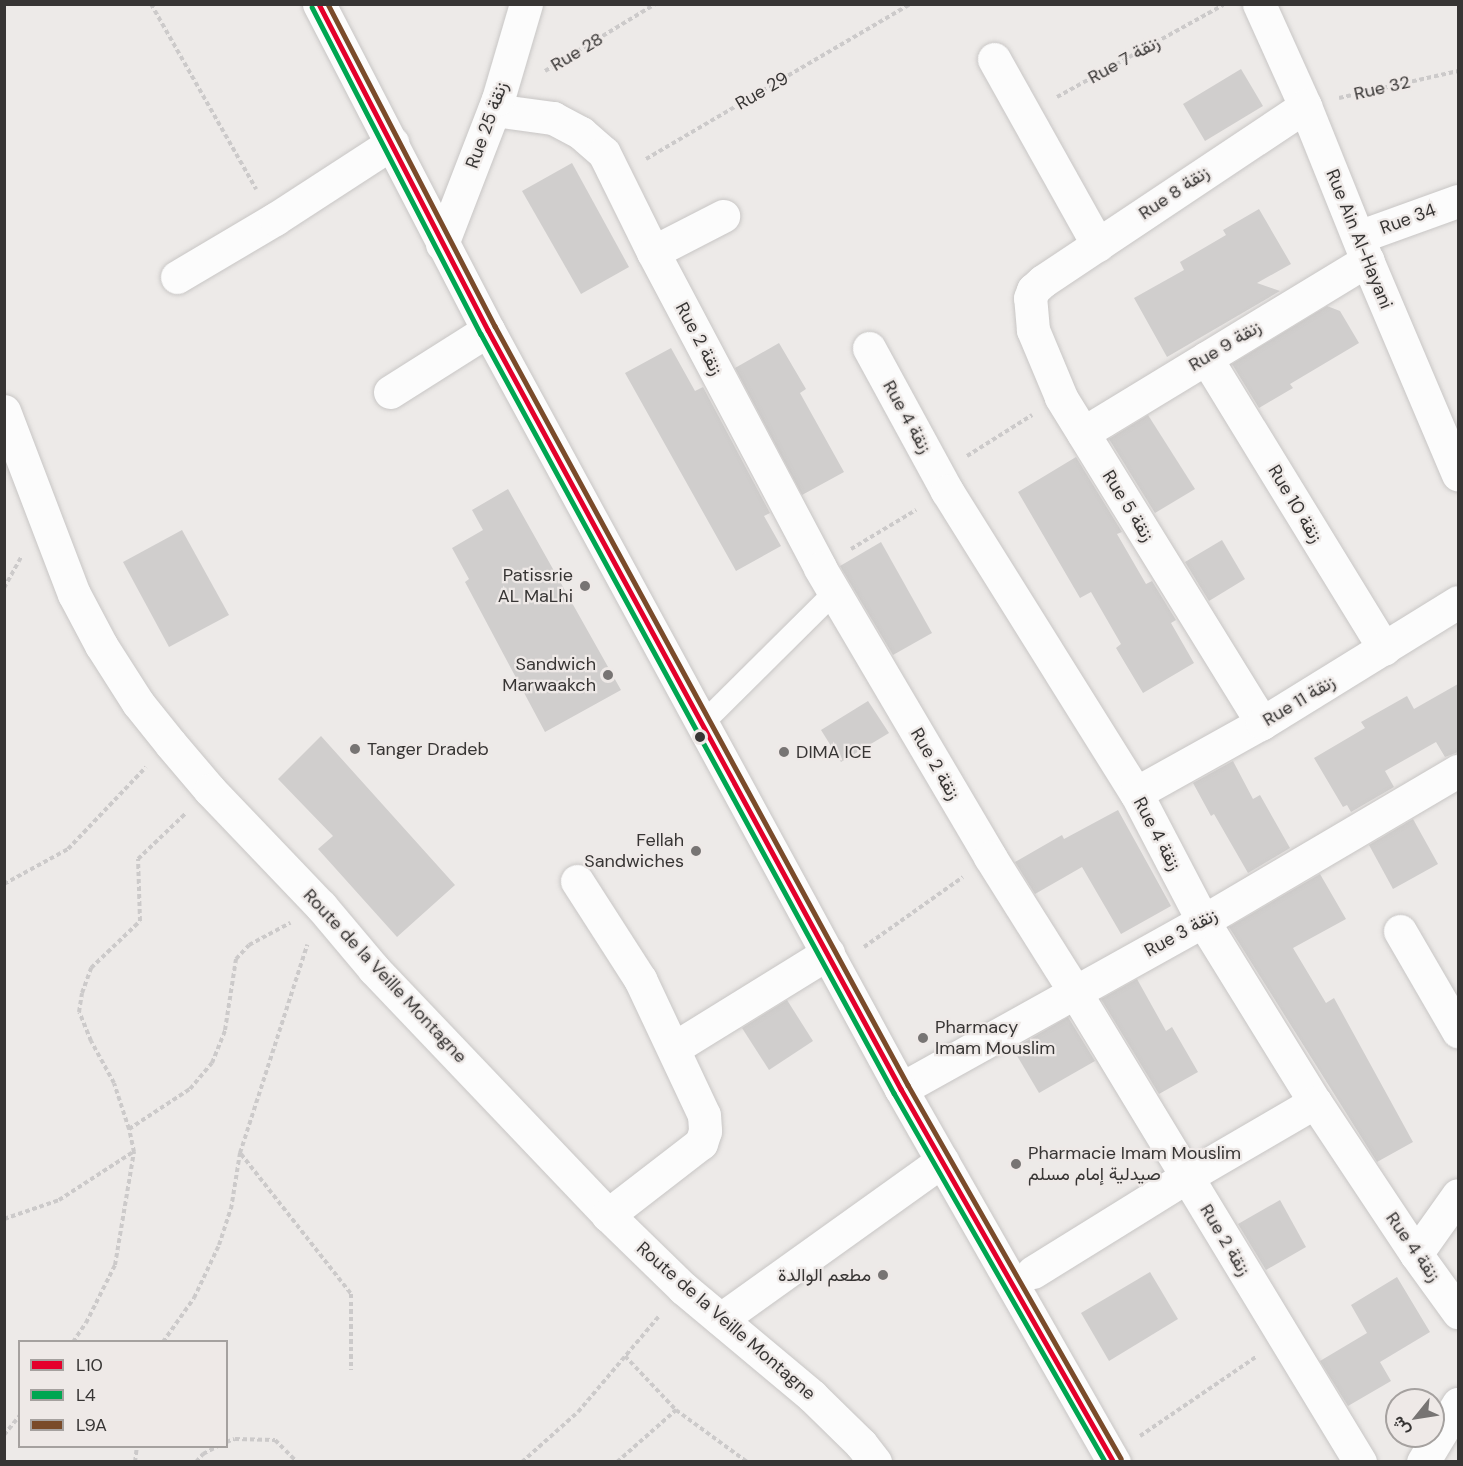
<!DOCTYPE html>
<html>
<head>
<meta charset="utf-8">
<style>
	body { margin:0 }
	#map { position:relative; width:1463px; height:1466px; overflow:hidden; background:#edeae8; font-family:"DM Sans",Vazirmatn,sans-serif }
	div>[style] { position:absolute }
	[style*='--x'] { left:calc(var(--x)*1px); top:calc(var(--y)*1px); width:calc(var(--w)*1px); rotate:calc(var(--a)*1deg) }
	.building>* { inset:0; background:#d0cecd }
	.path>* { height:4px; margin-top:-2px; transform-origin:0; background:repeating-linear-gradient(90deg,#cccaca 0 4.5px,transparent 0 7.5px) }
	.roads { filter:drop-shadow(0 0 2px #c8c6c5) drop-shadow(0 0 2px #c8c6c5) }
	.lane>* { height:22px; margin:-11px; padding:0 11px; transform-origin:11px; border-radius:11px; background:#fcfcfc }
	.street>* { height:33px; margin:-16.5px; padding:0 16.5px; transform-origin:16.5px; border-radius:16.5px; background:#fcfcfc }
	.secondary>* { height:33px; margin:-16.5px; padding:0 16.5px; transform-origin:16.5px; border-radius:16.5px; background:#fcfcfc }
	.bus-1>* { height:4.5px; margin:-2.25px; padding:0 2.25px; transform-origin:2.25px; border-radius:2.25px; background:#e4002b }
	.bus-2>* { height:4.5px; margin:-2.25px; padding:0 2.25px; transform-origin:2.25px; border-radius:2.25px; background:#00a651 }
	.bus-3>* { height:4.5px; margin:-2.25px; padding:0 2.25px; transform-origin:2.25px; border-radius:2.25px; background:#7a4b2a }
	.dots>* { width:16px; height:16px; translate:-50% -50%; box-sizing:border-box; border:3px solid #eee9e7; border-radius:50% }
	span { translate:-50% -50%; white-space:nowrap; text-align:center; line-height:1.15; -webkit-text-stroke:4.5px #eee9e7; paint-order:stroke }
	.street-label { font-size:18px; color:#373534 }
	.poi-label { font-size:18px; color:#373534 }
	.right { translate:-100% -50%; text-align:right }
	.left { translate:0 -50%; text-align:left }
	.frame { position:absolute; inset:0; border:6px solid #373534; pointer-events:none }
	.legend { position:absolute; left:18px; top:1340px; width:210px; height:108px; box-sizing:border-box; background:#eee9e7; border:2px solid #a5a19f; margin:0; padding:8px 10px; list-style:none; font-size:18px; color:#373534 }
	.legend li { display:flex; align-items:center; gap:12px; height:30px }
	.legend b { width:30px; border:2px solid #a5a19f }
	.north { position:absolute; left:1385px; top:1388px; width:60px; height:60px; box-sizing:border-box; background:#eee9e7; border:2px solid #a5a19f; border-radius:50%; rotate:240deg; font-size:16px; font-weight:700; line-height:24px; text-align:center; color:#373534 }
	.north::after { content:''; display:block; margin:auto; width:21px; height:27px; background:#777473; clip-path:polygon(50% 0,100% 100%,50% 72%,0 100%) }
</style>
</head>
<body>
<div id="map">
	<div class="building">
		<i style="clip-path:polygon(1241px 69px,1263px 106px,1205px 141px,1183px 104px)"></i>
		<i style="clip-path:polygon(572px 163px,629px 267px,581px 294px,522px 191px)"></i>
		<i style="clip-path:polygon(1259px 209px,1291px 264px,1257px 283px,1280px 291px,1167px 357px,1134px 298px,1184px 270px,1180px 262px,1226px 235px,1223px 230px)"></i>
		<i style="clip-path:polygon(1327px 306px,1340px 311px,1359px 343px,1290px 384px,1293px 388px,1259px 408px,1232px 364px)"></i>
		<i style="clip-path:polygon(779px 343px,806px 389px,800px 393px,844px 472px,802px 495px,735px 368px)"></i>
		<i style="clip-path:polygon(671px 348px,695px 391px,703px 387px,770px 513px,764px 516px,781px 546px,736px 571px,625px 373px)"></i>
		<i style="clip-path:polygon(1148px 415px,1195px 489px,1155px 513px,1109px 439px)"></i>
		<i style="clip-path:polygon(1076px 457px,1122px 532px,1117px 534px,1146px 584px,1152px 581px,1176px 620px,1171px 623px,1194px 663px,1143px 693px,1116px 648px,1121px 644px,1091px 592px,1080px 598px,1018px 492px)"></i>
		<i style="clip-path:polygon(508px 489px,621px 690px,545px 732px,465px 582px,469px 579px,452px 548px,483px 530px,472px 510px)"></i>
		<i style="clip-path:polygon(182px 530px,229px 615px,169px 647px,123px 562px)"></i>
		<i style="clip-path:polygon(1222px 540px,1245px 579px,1209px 601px,1185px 562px)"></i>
		<i style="clip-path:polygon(881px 542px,932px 633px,893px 655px,840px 566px)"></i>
		<i style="clip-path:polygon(1458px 684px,1458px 752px,1445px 757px,1436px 742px,1385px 771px,1394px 787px,1351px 812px,1347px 805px,1343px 807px,1314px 758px,1365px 728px,1361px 722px,1407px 696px,1414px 709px)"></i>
		<i style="clip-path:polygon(868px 701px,889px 733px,841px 762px,821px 730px)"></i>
		<i style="clip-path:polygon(321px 736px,455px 885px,397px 937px,318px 849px,333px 836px,278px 779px)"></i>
		<i style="clip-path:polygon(1233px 761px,1253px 799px,1260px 795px,1290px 848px,1248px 873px,1214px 814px,1211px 816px,1193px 783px)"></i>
		<i style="clip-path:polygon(1118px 810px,1171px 906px,1121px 934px,1082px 867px,1035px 894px,1015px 862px,1062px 835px,1064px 839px)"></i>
		<i style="clip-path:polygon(1413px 819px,1438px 864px,1393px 889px,1369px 845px)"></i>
		<i style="clip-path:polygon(1320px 874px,1346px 919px,1293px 948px,1326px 1003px,1334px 998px,1413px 1142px,1377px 1162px,1229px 927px)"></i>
		<i style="clip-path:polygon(1137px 979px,1166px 1031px,1172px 1027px,1198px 1072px,1159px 1094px,1101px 999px)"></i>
		<i style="clip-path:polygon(787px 1000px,813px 1041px,769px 1070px,742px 1028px)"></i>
		<i style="clip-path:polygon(1068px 1017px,1095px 1061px,1039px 1093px,1013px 1049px)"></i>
		<i style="clip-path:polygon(1280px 1200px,1306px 1247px,1266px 1270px,1238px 1224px)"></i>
		<i style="clip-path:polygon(1150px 1272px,1178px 1319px,1109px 1361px,1081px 1313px)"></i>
		<i style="clip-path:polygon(1397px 1277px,1430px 1332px,1380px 1362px,1391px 1381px,1348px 1406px,1320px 1361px,1367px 1333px,1351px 1305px)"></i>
	</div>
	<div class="path">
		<i style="--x:151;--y:4;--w:213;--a:60.4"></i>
		<i style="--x:545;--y:71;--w:129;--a:-31.3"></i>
		<i style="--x:1057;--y:97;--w:190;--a:-29"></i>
		<i style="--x:1339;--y:98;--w:122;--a:-12.8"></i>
		<i style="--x:646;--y:159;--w:306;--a:-30.4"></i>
		<i style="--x:967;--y:456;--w:77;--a:-32.2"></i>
		<i style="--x:851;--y:549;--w:76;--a:-31"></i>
		<i style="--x:4;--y:588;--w:35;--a:-61"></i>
		<i style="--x:4;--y:884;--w:73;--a:-28.7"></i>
		<i style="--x:68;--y:849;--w:113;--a:-46.4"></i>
		<i style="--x:864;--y:947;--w:121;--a:-35.3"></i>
		<i style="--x:129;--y:1129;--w:48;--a:-108.1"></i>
		<i style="--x:114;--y:1083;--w:48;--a:-118.7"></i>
		<i style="--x:91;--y:1041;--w:31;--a:-112"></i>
		<i style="--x:79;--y:1012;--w:19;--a:-81"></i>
		<i style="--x:82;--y:993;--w:27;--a:-70"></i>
		<i style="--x:91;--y:968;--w:68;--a:-43.8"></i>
		<i style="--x:140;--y:921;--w:62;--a:-91.8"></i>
		<i style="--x:138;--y:859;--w:66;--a:-43.8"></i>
		<i style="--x:241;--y:1154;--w:178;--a:51.8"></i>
		<i style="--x:351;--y:1294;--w:76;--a:90"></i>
		<i style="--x:4;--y:1219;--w:58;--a:-19.1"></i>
		<i style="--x:59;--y:1200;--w:88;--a:-33"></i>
		<i style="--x:73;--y:1342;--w:23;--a:-56"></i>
		<i style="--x:86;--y:1323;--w:65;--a:-63.4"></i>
		<i style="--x:115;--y:1265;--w:115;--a:-80.5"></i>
		<i style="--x:134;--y:1152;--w:24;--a:-102"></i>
		<i style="--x:129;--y:1129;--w:73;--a:-33.3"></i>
		<i style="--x:190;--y:1089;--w:34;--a:-50"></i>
		<i style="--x:212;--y:1063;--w:35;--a:-68"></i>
		<i style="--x:225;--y:1030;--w:72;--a:-81.2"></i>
		<i style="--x:236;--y:959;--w:19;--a:-47"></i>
		<i style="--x:249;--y:945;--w:47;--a:-28.2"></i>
		<i style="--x:163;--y:1342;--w:54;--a:-54.8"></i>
		<i style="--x:194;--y:1298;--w:59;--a:-64.7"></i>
		<i style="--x:219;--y:1245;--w:38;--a:-72"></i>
		<i style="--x:231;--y:1209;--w:57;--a:-80.9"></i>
		<i style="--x:240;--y:1153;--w:219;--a:-72.1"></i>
		<i style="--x:625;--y:1356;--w:74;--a:46.6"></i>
		<i style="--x:676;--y:1410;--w:88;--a:36.2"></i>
		<i style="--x:4;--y:1435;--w:26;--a:-51"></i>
		<i style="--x:1140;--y:1436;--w:140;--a:-34.3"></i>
		<i style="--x:226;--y:1442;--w:9;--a:-18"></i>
		<i style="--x:235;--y:1439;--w:40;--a:1.4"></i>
		<i style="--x:275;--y:1440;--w:31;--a:45"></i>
		<i style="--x:135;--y:1462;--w:16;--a:-83"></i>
		<i style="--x:196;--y:1462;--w:11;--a:-49"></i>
		<i style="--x:203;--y:1454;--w:17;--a:-28"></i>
		<i style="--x:522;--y:1462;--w:75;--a:-41.8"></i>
		<i style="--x:578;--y:1412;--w:126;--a:-49.8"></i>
		<i style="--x:617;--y:1462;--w:79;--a:-41.4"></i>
	</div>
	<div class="roads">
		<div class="lane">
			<i style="--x:703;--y:723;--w:186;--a:-44.8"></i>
		</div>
		<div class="street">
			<i style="--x:1259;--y:4;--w:112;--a:65.7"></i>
			<i style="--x:1305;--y:106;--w:166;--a:68.1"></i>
			<i style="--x:1367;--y:260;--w:233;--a:67"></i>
			<i style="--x:994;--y:59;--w:213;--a:60.8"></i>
			<i style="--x:494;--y:110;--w:60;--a:7.7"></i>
			<i style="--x:553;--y:118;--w:32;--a:28"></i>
			<i style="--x:581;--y:133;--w:30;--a:41"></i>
			<i style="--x:604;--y:153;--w:110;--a:63.7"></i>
			<i style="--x:653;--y:252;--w:357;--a:62.1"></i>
			<i style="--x:820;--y:568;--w:335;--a:59.5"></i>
			<i style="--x:990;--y:857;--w:160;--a:57.8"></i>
			<i style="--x:1075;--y:992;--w:550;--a:58.77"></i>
			<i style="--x:1358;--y:237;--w:106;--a:-19.8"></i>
			<i style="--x:442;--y:244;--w:155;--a:-68.9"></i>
			<i style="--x:498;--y:99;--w:99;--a:-73.6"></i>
			<i style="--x:653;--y:252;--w:79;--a:-27.2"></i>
			<i style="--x:177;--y:277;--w:114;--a:-30.6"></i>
			<i style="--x:275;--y:219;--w:140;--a:-33"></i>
			<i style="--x:869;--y:348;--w:163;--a:61.4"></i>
			<i style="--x:947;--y:491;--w:356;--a:58"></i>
			<i style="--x:1136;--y:793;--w:144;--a:62.4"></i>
			<i style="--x:1203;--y:921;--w:213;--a:58.3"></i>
			<i style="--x:1315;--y:1102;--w:182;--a:56.4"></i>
			<i style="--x:1416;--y:1254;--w:72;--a:54.1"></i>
			<i style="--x:1206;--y:358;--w:341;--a:58.5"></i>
			<i style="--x:390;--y:392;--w:116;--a:-32.3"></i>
			<i style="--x:4;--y:411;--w:196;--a:69.1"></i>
			<i style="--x:74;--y:594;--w:58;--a:62.1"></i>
			<i style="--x:101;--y:645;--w:69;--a:57.5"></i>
			<i style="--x:138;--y:703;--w:51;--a:51.3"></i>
			<i style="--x:170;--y:743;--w:62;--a:49.6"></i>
			<i style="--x:210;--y:790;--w:161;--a:46.3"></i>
			<i style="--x:321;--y:906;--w:82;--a:49.9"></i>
			<i style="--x:374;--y:969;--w:340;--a:46.4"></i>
			<i style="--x:608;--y:1215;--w:105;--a:44.2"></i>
			<i style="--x:683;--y:1288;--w:168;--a:39.9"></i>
			<i style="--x:812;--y:1396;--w:69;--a:44.4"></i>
			<i style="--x:861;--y:1444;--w:23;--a:52"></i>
			<i style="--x:1083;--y:433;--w:333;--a:-31.3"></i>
			<i style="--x:1262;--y:723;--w:383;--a:-121.7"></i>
			<i style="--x:1061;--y:397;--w:73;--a:-112.7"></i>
			<i style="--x:1033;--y:330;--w:32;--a:-95"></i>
			<i style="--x:1030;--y:298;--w:9;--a:-69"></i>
			<i style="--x:1033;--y:290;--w:13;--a:-42"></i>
			<i style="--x:1043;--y:281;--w:315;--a:-33.7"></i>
			<i style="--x:1136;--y:793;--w:144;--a:-29.1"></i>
			<i style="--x:1262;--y:723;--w:230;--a:-31.7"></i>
			<i style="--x:577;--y:881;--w:117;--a:57.3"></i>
			<i style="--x:640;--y:979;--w:150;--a:64.8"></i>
			<i style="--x:704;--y:1115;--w:16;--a:86"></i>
			<i style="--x:705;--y:1131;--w:13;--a:108"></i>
			<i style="--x:701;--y:1143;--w:118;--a:142.3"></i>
			<i style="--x:1400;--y:931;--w:116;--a:59.9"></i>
			<i style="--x:674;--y:1048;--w:181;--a:-31.7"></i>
			<i style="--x:901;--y:1089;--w:346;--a:-29.1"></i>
			<i style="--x:1203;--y:921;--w:296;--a:-30.5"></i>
			<i style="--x:1416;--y:1254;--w:72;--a:-54.6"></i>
			<i style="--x:1033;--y:1272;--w:182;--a:-31.8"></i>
			<i style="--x:1188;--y:1176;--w:147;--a:-30.2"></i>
			<i style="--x:721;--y:1319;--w:272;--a:-35.6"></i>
			<i style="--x:1423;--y:1462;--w:68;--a:-58.9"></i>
		</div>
		<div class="secondary">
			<i style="--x:319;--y:4;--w:367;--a:62.6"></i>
			<i style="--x:488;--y:330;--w:864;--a:61.45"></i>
			<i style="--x:901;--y:1089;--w:430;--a:60.3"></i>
		</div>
	</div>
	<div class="bus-1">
		<i style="--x:319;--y:4;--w:367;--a:62.6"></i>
		<i style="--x:488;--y:330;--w:864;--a:61.45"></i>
		<i style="--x:901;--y:1089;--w:430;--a:60.3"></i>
	</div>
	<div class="bus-2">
		<i style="--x:312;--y:7;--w:368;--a:62.7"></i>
		<i style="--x:481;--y:334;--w:864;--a:61.45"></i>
		<i style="--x:894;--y:1093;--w:425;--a:60.2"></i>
	</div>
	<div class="bus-3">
		<i style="--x:328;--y:4;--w:363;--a:62.6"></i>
		<i style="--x:495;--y:326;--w:864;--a:61.45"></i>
		<i style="--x:908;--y:1085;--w:430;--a:60.3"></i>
	</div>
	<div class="dots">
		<i style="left:585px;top:586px;background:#777473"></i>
		<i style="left:608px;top:675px;background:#777473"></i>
		<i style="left:700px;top:737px;background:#373534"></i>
		<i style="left:355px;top:749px;background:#777473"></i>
		<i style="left:784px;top:752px;background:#777473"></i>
		<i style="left:696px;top:851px;background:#777473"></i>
		<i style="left:923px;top:1038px;background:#777473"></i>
		<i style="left:1016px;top:1164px;background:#777473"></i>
		<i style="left:883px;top:1275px;background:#777473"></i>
	</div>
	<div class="street-label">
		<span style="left:577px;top:52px;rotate:-31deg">Rue 28</span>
		<span style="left:1124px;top:60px;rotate:-29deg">Rue 7 زنقة</span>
		<span style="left:1382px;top:88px;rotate:-13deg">Rue 32</span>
		<span style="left:762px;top:91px;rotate:-30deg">Rue 29</span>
		<span style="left:487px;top:125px;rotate:-70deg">Rue 25 زنقة</span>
		<span style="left:1174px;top:193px;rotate:-34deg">Rue 8 زنقة</span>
		<span style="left:1408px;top:219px;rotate:-20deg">Rue 34</span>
		<span style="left:1359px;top:239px;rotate:68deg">Rue Ain Al-Hayani</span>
		<span style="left:699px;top:339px;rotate:62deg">Rue 2 زنقة</span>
		<span style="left:1225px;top:346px;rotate:-31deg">Rue 9 زنقة</span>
		<span style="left:907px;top:417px;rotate:61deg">Rue 4 زنقة</span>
		<span style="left:1295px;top:504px;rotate:59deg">Rue 10 زنقة</span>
		<span style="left:1128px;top:506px;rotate:58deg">Rue 5 زنقة</span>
		<span style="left:1299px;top:701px;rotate:-31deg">Rue 11 زنقة</span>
		<span style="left:935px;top:764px;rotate:60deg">Rue 2 زنقة</span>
		<span style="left:1157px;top:834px;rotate:62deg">Rue 4 زنقة</span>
		<span style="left:1181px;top:933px;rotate:-29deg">Rue 3 زنقة</span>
		<span style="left:385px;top:976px;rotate:47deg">Route de la Veille Montagne</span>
		<span style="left:1225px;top:1240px;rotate:59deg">Rue 2 زنقة</span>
		<span style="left:1413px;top:1247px;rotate:55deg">Rue 4 زنقة</span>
		<span style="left:726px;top:1321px;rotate:41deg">Route de la Veille Montagne</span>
	</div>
	<div class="poi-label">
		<span class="right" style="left:573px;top:586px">Patissrie<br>AL MaLhi</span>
		<span class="right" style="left:596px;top:675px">Sandwich<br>Marwaakch</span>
		<span class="left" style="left:367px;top:749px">Tanger Dradeb</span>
		<span class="left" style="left:796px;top:752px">DIMA ICE</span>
		<span class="right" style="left:684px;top:851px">Fellah<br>Sandwiches</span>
		<span class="left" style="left:935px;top:1038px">Pharmacy<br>Imam Mouslim</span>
		<span class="left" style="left:1028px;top:1164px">Pharmacie Imam Mouslim<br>صيدلية إمام مسلم</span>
		<span class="right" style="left:871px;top:1275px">مطعم الوالدة</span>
	</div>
	<div class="frame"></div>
	<ul class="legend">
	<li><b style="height:8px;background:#e4002b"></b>L10</li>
	<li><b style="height:8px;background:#00a651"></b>L4</li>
	<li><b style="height:8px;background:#7a4b2a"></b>L9A</li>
	</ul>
	<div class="north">ش</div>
</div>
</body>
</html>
